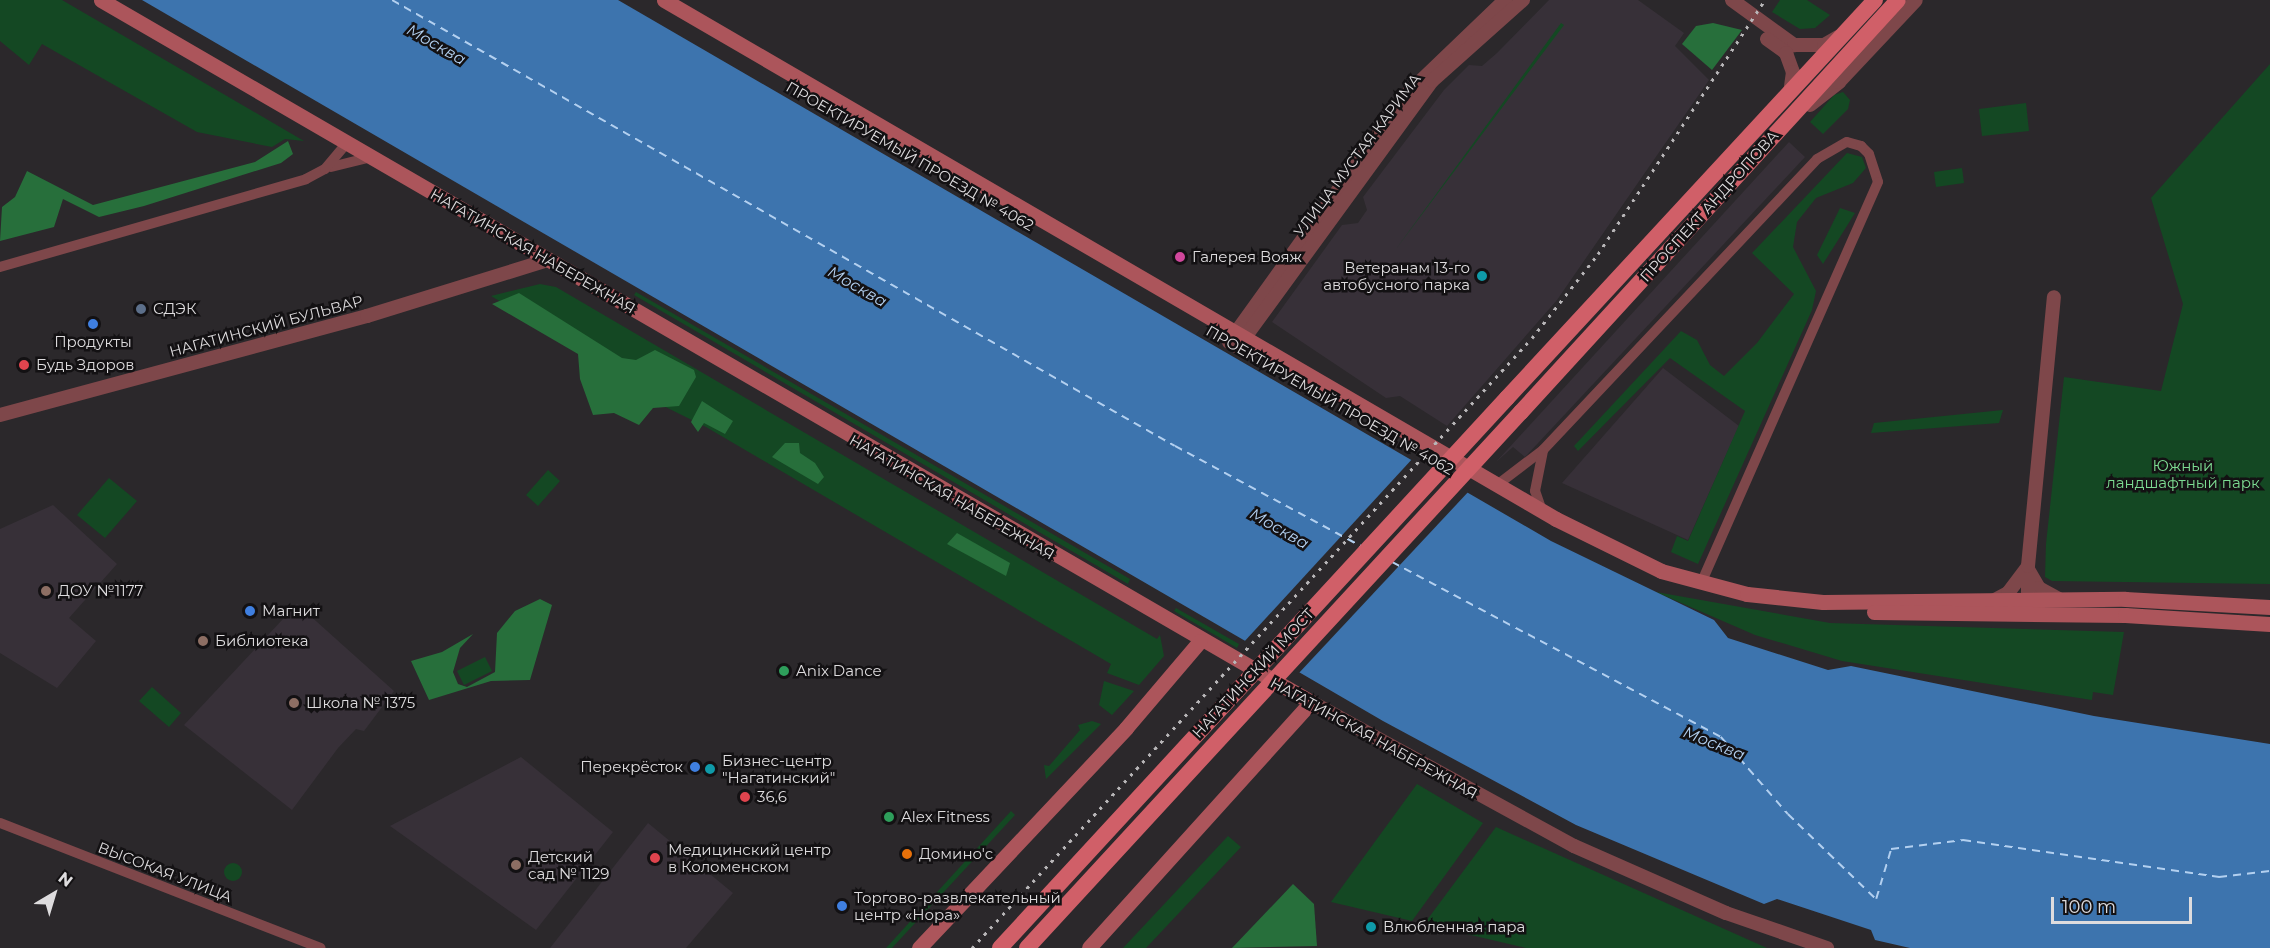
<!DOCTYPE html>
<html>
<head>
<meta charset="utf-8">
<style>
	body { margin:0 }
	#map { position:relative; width:2270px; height:948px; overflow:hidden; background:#2b282b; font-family:Montserrat,sans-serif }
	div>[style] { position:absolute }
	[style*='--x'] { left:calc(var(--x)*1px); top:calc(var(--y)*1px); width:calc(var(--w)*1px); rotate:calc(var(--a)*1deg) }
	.built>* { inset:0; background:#373038 }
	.green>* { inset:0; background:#144823 }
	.round { border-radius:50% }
	.forest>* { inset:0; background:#276f3b }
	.water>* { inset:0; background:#3d74ae }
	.pier>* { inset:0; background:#2b282b }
	.ferry>* { height:1.5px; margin-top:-0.75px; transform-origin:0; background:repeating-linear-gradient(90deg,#b3d0f0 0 8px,transparent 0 14px) }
	.minor>* { height:10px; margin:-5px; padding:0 5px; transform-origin:5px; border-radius:5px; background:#7e474a }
	.tertiary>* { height:14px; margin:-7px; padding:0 7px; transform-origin:7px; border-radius:7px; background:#7e474a }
	.secondary>* { height:15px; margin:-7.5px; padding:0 7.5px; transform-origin:7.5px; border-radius:7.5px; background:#ac555b }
	.primary>* { height:16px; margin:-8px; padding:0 8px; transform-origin:8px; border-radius:8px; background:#d05f68 }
	.rail>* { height:3px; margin-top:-1.5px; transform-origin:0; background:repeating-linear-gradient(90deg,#b8b6b8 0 3px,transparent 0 9px) }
	.primary-bridge>* { height:16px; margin:-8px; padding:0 8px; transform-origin:8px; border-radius:8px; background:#d05f68 }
	.dots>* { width:16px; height:16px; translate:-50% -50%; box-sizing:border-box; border:3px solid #131113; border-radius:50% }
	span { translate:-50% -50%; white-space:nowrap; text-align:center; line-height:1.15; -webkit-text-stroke:5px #131113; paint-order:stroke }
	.street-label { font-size:15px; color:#dedcde }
	.poi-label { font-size:15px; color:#dedcde }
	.left { translate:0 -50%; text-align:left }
	.right { translate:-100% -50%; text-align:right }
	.park-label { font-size:15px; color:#7ddc92 }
	.water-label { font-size:16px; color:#b3d0f0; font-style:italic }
	.north { position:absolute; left:24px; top:864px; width:60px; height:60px; -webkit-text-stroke:4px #131113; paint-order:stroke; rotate:38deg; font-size:16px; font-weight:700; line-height:24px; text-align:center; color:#dedcde }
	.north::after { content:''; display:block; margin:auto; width:21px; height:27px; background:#dedcde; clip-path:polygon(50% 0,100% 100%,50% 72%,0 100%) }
	.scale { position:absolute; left:2051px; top:897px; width:141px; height:27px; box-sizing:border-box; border:3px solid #dedcde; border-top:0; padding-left:8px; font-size:18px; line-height:21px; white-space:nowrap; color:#dedcde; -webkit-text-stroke:4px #131113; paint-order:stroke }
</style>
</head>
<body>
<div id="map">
	<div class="built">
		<i style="clip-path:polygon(1549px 0,1638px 0,1684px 33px,1675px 46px,1709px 80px,1557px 300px,1447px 426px,1400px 396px,1386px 398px,1272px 322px,1342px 225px,1358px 223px,1367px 210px,1363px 197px,1444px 90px,1469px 65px,1482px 66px,1497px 53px)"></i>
		<i style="clip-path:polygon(1789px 142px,1805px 157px,1525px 457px,1513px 447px,1496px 462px)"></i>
		<i style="clip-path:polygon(1663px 368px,1739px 426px,1688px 540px,1562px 483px)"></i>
		<i style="clip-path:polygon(53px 505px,117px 564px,69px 618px,96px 641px,57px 688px,0 653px,0 529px)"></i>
		<i style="clip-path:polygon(297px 604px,394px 691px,364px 731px,356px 729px,338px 748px,292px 810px,184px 725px)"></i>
		<i style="clip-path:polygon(521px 757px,613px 832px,536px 930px,390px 826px)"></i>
		<i style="clip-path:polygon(648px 823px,733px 893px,686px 948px,550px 948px)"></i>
	</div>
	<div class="green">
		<i style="clip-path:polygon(0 0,62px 0,304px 141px,285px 139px,272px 147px,197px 132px,42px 44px,29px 65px,0 41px)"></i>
		<i style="clip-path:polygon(1780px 0,1807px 0,1830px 15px,1815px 28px,1800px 29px,1772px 12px)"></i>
		<i style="clip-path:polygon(1561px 23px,1564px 25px,1396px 249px)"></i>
		<i style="clip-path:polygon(2270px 64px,2270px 584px,2052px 581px,2045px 577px,2046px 544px,2064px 377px,2161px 391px,2183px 304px,2151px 198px)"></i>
		<i style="clip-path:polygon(1843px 92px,1850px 100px,1848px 109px,1823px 134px,1810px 122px,1834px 95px)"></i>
		<i style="clip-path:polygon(2026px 103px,2029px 131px,1982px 136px,1979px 109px)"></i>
		<i style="clip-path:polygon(1847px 153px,1862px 157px,1866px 168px,1853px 183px,1816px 198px,1797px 222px,1793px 247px,1816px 291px,1812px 310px,1698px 564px,1671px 552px,1677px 536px,1688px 541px,1745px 411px,1670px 358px,1578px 451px,1574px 446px,1681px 331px,1697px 340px,1710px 365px,1724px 376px,1757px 343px,1794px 294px,1752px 253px)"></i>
		<i style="clip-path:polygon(1962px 168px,1964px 183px,1936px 187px,1934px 172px)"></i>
		<i style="clip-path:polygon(1840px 208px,1855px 213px,1823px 264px,1817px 255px)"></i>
		<i style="clip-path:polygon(540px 284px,556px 287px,1157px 639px,1160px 635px,1164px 656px,1139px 685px,1107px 673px,1111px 664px,706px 427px,625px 387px,611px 367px,491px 296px)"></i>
		<i style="clip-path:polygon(636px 292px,1130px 579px,1128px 584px,634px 295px)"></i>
		<i style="clip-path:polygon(2003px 410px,1999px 423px,1871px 433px,1874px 423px)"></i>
		<i style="clip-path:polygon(548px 470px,560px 481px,538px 506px,526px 495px)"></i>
		<i style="clip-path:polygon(109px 478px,137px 501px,105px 538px,77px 515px)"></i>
		<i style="clip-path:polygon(1656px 592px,1830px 623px,2124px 632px,2113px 695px,2093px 692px,2092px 700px,1842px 661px,1755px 635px)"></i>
		<i style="clip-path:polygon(1176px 608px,1239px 644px,1237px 648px,1174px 611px)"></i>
		<i style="clip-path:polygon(485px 657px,492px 671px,464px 685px,457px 671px)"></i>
		<i style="clip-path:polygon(1104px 681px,1134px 691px,1112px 715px,1099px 705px)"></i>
		<i style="clip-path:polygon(152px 687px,181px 713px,169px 727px,139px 701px)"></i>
		<i style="clip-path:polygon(1092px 721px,1101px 724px,1046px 779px,1044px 765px,1049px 766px,1080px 730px,1078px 725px)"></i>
		<i style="clip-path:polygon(1417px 784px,1483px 823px,1412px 921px,1331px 902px)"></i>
		<i style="clip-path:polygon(1011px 811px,1015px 815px,892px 948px,886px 948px)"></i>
		<i style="clip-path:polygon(1496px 827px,1767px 948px,1526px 948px,1424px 924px)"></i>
		<i style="clip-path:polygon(1228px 836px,1241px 847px,1146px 948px,1123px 948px)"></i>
		<i class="round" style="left:224px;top:863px;width:18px;height:18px"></i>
	</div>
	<div class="forest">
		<i style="clip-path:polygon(1713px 23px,1742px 30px,1712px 70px,1682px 44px,1696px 26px)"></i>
		<i style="clip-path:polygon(288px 141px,293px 154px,281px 163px,144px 206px,99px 217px,63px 199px,54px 227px,0 241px,2px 207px,15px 197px,27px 171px,93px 205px,255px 162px)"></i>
		<i style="clip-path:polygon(519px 293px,622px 358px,636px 360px,655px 350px,694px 370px,696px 377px,679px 406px,653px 408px,639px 425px,614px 413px,593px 415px,580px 379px,578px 354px,492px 304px)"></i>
		<i style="clip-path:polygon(702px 401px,733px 421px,725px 434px,704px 423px,698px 432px,691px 422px)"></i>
		<i style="clip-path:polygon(785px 443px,799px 443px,800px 453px,815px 463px,824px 477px,818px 484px,772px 457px)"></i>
		<i style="clip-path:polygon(957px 533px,1010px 563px,1006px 576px,947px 544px)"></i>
		<i style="clip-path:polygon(540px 599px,552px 605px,530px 680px,491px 681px,429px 700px,411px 661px,442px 652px,473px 634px,460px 648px,453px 672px,458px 684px,467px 687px,495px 672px,497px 633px,515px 611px)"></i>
		<i style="clip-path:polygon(1293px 884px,1314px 904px,1317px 946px,1232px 948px)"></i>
	</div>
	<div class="water">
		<i style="clip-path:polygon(142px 0,618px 0,1551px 541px,1714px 620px,1728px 638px,1828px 670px,1851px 666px,2094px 716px,2270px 744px,2270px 948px,1910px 948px,1875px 940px,1871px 930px,1777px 899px,1764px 904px,1576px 825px,1383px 721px)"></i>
	</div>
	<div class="pier">
		<i style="clip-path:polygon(1414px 457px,1470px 490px,1298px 674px,1243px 643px)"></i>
	</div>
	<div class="ferry">
		<i style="--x:392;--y:0;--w:901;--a:29.67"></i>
		<i style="--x:1175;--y:446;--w:211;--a:28.3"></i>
		<i style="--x:1392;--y:562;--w:373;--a:28"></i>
		<i style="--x:1721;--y:737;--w:102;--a:49"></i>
		<i style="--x:1788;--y:814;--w:122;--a:44"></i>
		<i style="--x:1876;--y:899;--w:52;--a:-73.3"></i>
		<i style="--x:1891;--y:849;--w:73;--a:-7.1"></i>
		<i style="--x:1963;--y:840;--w:259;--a:8.2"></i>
		<i style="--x:2219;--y:877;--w:51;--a:-6.7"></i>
	</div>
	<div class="minor">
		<i style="--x:331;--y:167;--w:41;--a:-14"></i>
		<i style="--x:0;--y:267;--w:318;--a:-16"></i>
		<i style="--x:306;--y:179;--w:21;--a:-28"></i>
		<i style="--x:325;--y:169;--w:34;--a:-50"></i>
		<i style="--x:1497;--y:485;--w:58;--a:-37.3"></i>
		<i style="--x:1543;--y:450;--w:400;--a:-46.7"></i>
		<i style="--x:1817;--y:159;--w:34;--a:-30"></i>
		<i style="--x:1847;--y:142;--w:15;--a:16"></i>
		<i style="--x:1861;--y:146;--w:11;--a:45"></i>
		<i style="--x:1869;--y:154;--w:29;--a:72"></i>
		<i style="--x:1878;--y:182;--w:439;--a:113.8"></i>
		<i style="--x:1542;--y:511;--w:21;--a:-109"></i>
		<i style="--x:1535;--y:491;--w:41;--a:-78.7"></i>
		<i style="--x:0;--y:823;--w:344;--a:21.3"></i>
	</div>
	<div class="tertiary">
		<i style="--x:1732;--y:0;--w:77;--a:36"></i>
		<i style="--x:1794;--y:45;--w:30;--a:0"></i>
		<i style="--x:1824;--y:45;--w:16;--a:-30"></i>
		<i style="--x:1767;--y:39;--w:24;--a:36"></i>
		<i style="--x:1786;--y:53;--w:20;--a:70"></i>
		<i style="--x:1793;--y:72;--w:21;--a:98"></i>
		<i style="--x:1810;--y:105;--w:37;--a:-38"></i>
		<i style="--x:1839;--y:82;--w:112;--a:-46.8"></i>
		<i style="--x:1229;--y:342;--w:305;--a:-54.3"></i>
		<i style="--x:1407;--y:94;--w:136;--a:-43.8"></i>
		<i style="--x:1238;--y:347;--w:329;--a:-53.9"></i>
		<i style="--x:1432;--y:81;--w:122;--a:-41.7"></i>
		<i style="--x:0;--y:415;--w:380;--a:-15.1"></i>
		<i style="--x:367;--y:316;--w:189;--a:-17.2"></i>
		<i style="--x:2029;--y:571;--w:20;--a:60"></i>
		<i style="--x:2039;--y:588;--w:23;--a:29"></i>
		<i style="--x:1993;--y:601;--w:17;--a:-28"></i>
		<i style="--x:2008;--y:593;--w:31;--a:-53"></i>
		<i style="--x:2038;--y:608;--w:19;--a:-122"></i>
		<i style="--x:2028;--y:592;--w:26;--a:-90"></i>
		<i style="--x:2028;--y:566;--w:270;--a:-84.5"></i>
		<i style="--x:1311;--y:702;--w:300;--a:28.7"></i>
		<i style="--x:1574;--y:846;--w:166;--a:23.8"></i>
		<i style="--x:1726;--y:913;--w:107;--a:19.1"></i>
	</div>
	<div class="secondary">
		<i style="--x:101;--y:0;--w:1399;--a:30.12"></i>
		<i style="--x:1311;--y:702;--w:331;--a:132.1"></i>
		<i style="--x:664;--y:0;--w:1032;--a:30.19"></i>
		<i style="--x:1556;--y:519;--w:117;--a:26.3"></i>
		<i style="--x:1661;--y:571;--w:89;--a:15"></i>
		<i style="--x:1747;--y:594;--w:76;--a:6"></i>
		<i style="--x:1823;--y:602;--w:302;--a:-0.6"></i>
		<i style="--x:2125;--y:599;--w:145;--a:3.2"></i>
		<i style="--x:1874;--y:612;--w:251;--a:0.7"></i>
		<i style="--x:2125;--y:615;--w:145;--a:3.6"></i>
		<i style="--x:919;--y:948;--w:302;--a:-46.7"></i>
		<i style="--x:1126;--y:728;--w:114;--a:-49.6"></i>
	</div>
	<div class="primary">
		<i style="--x:1507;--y:398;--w:542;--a:-47.24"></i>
		<i style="--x:1521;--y:412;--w:558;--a:-47.54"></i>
	</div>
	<div class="rail">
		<i style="--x:972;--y:948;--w:828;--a:-47.45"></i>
		<i style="--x:1532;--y:338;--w:107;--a:-51.8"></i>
		<i style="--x:1598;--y:254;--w:304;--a:-56.7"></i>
	</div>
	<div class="primary-bridge">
		<i style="--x:1000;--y:948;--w:748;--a:-47.33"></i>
		<i style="--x:1027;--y:948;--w:729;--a:-47.34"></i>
	</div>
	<div class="dots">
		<i style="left:1180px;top:257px;background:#d1479c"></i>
		<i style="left:1482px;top:276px;background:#0f9aa8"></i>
		<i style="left:141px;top:309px;background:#5c6f8a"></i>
		<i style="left:93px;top:324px;background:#3f7fe0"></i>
		<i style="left:24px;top:365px;background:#e0444e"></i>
		<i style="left:46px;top:591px;background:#8d6e63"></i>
		<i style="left:250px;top:611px;background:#3f7fe0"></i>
		<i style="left:203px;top:641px;background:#8d6e63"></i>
		<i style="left:784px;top:671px;background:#2e9e5b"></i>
		<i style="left:294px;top:703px;background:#8d6e63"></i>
		<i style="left:695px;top:767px;background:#3f7fe0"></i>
		<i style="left:710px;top:769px;background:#0f9aa8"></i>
		<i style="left:745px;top:797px;background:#e0444e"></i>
		<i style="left:889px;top:817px;background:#2e9e5b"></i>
		<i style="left:907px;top:854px;background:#e8710a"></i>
		<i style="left:655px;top:858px;background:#e0444e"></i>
		<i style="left:516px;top:865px;background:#8d6e63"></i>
		<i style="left:842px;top:906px;background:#3f7fe0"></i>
		<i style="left:1371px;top:927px;background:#0f9aa8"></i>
	</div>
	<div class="street-label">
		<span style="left:1357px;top:155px;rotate:-53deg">УЛИЦА МУСТАЯ КАРИМА</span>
		<span style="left:910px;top:156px;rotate:30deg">ПРОЕКТИРУЕМЫЙ ПРОЕЗД № 4062</span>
		<span style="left:1709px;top:206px;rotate:-48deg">ПРОСПЕКТ АНДРОПОВА</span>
		<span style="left:533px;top:251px;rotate:30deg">НАГАТИНСКАЯ НАБЕРЕЖНАЯ</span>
		<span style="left:266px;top:326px;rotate:-15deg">НАГАТИНСКИЙ БУЛЬВАР</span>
		<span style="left:1330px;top:400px;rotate:30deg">ПРОЕКТИРУЕМЫЙ ПРОЕЗД № 4062</span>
		<span style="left:952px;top:497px;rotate:30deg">НАГАТИНСКАЯ НАБЕРЕЖНАЯ</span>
		<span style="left:1253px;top:673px;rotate:-47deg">НАГАТИНСКИЙ МОСТ</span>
		<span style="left:1374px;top:738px;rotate:29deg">НАГАТИНСКАЯ НАБЕРЕЖНАЯ</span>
		<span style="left:165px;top:872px;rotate:21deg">ВЫСОКАЯ УЛИЦА</span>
	</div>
	<div class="poi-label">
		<span class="left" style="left:1192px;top:257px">Галерея Вояж</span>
		<span class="right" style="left:1470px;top:276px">Ветеранам 13-го<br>автобусного парка</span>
		<span class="left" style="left:153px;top:309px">СДЭК</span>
		<span style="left:93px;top:342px">Продукты</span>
		<span class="left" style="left:36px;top:365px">Будь Здоров</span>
		<span class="left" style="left:58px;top:591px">ДОУ №1177</span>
		<span class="left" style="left:262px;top:611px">Магнит</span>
		<span class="left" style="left:215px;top:641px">Библиотека</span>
		<span class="left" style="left:796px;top:671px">Anix Dance</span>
		<span class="left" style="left:306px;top:703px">Школа № 1375</span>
		<span class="left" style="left:722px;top:769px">Бизнес-центр<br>"Нагатинский"</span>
		<span class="right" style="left:683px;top:767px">Перекрёсток</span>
		<span class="left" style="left:757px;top:797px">36,6</span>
		<span class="left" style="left:901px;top:817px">Alex Fitness</span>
		<span class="left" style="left:668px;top:858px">Медицинский центр<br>в Коломенском</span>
		<span class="left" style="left:919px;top:854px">Домино'c</span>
		<span class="left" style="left:528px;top:865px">Детский<br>сад № 1129</span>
		<span class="left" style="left:854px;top:906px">Торгово-развлекательный<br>центр «Нора»</span>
		<span class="left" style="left:1383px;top:927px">Влюбленная пара</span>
	</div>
	<div class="park-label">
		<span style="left:2183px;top:474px">Южный<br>ландшафтный парк</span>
	</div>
	<div class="water-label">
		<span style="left:436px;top:45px;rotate:30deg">Москва</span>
		<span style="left:857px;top:287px;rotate:30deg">Москва</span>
		<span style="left:1279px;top:529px;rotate:30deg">Москва</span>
		<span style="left:1714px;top:744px;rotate:22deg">Москва</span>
	</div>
	<div class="north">N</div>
	<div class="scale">100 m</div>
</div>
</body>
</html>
